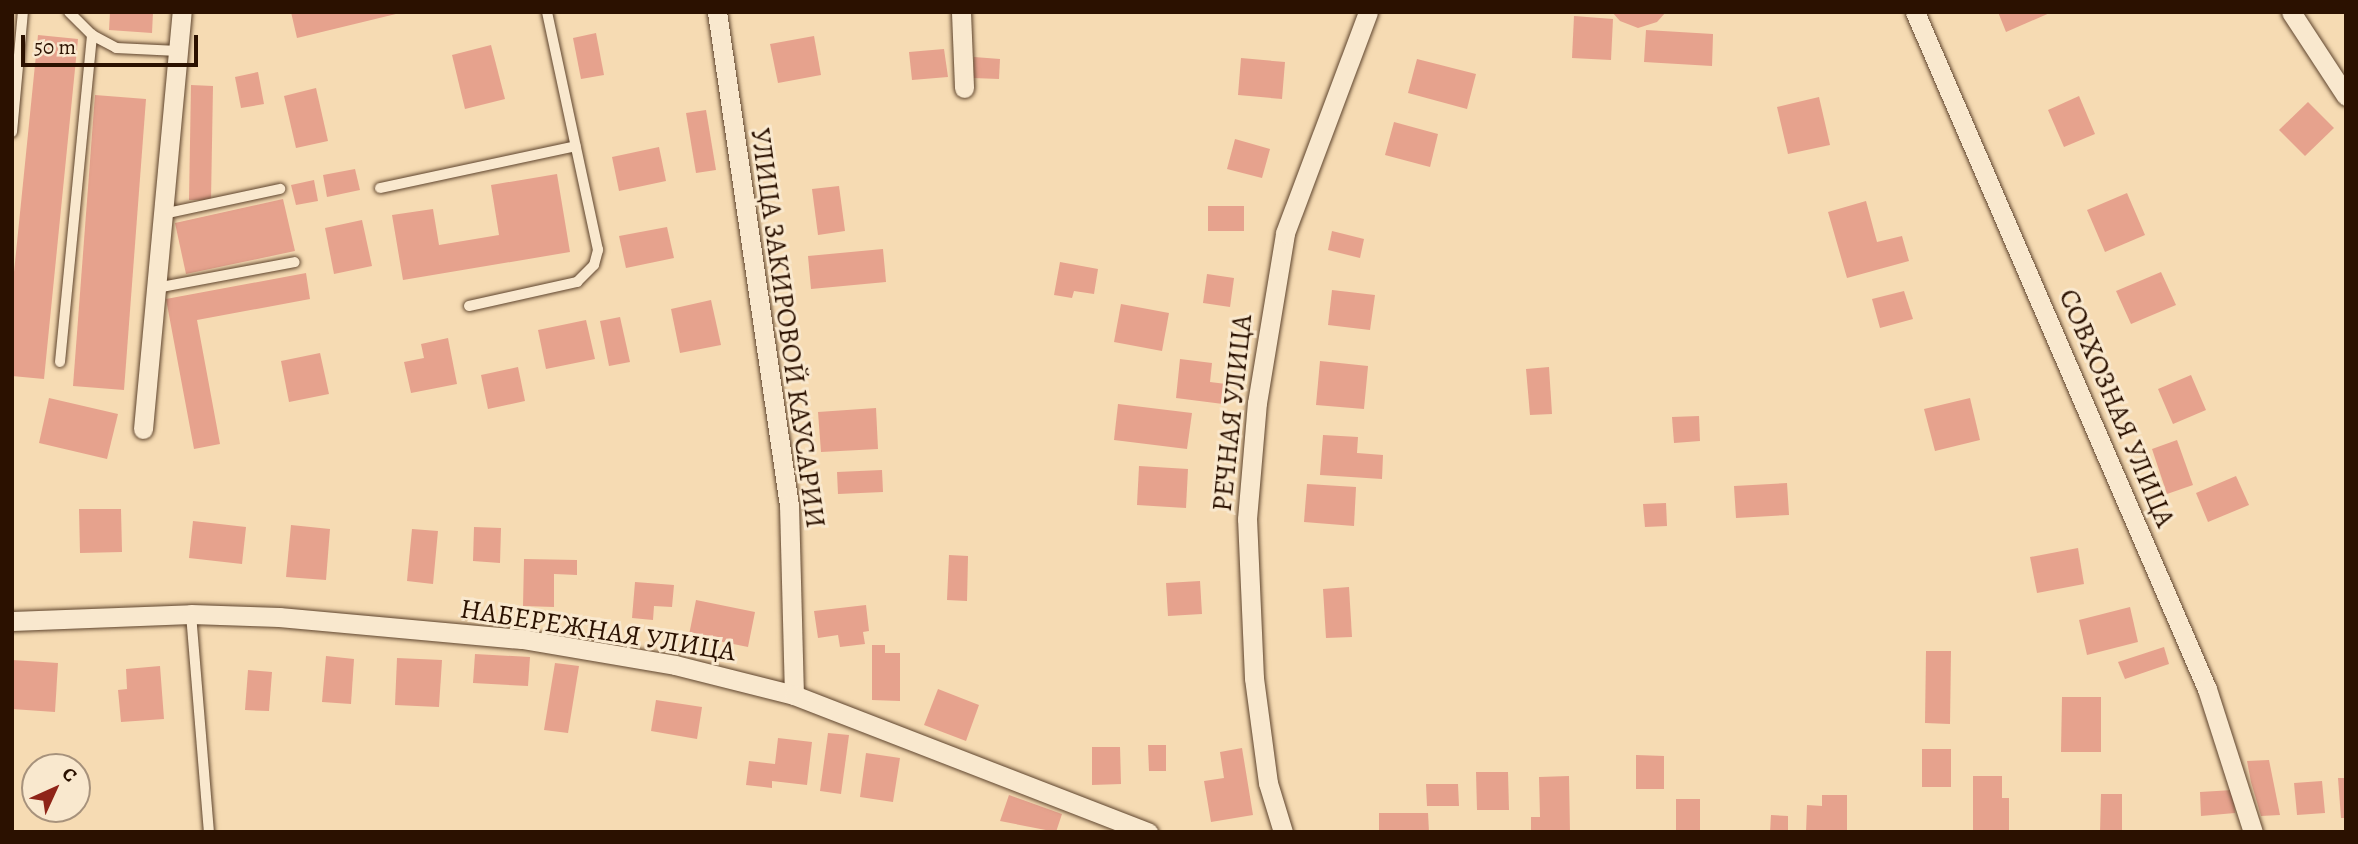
<!DOCTYPE html>
<html>
<head>
<meta charset="utf-8">
<style>
	body { margin:0 }
	#map { position:relative; width:2358px; height:844px; overflow:hidden; background:#f6dbb3; font-family:Alegreya,serif }
	div>[style] { position:absolute }
	[style*='--x'] { left:calc(var(--x)*1px); top:calc(var(--y)*1px); width:calc(var(--w)*1px); rotate:calc(var(--a)*1deg) }
	.building>* { inset:0; background:#e6a28d }
	.roads { filter:drop-shadow(0 0 2px #5e442d) drop-shadow(0 0 2px #5e442d) }
	.lane>* { height:10px; margin:-5px; padding:0 5px; transform-origin:5px; border-radius:5px; background:#f9e8ce }
	.street>* { height:19px; margin:-9.5px; padding:0 9.5px; transform-origin:9.5px; border-radius:9.5px; background:#f9e8ce }
	span { translate:-50% -50%; white-space:nowrap; text-align:center; line-height:1.15; -webkit-text-stroke:6px #f9e8ce; paint-order:stroke }
	.street-label { font-size:28px; color:#2b1100 }
	.frame { position:absolute; inset:0; border:14px solid #2b1100; pointer-events:none }
	.north { position:absolute; left:21px; top:753px; width:70px; height:70px; box-sizing:border-box; background:#f9e8ce; border:2px solid #a7927c; border-radius:50%; rotate:45deg; font-size:19px; font-weight:700; line-height:28px; text-align:center; color:#2b1100 }
	.north::after { content:''; display:block; margin:auto; width:24px; height:32px; background:#8f2418; clip-path:polygon(50% 0,100% 100%,50% 72%,0 100%) }
	.scale { position:absolute; left:21px; top:35px; width:177px; height:32px; box-sizing:border-box; border:4px solid #2b1100; border-top:0; padding-left:9px; font-size:21px; line-height:24px; white-space:nowrap; color:#2b1100; -webkit-text-stroke:5px #f9e8ce; paint-order:stroke }
</style>
</head>
<body>
<div id="map">
	<div class="building">
		<i style="clip-path:polygon(110px 12px,153px 12px,152px 33px,109px 30px)"></i>
		<i style="clip-path:polygon(291px 12px,399px 12px,400px 13px,297px 38px)"></i>
		<i style="clip-path:polygon(1612px 12px,1666px 12px,1657px 22px,1638px 28px,1620px 21px)"></i>
		<i style="clip-path:polygon(1998px 12px,2052px 12px,2006px 32px)"></i>
		<i style="clip-path:polygon(1574px 16px,1613px 19px,1611px 60px,1572px 58px)"></i>
		<i style="clip-path:polygon(1646px 30px,1713px 34px,1712px 66px,1644px 62px)"></i>
		<i style="clip-path:polygon(596px 33px,604px 75px,581px 79px,573px 38px)"></i>
		<i style="clip-path:polygon(38px 35px,78px 39px,44px 379px,12px 376px,12px 292px)"></i>
		<i style="clip-path:polygon(814px 36px,821px 75px,778px 83px,770px 44px)"></i>
		<i style="clip-path:polygon(491px 45px,505px 99px,465px 109px,452px 55px)"></i>
		<i style="clip-path:polygon(944px 49px,948px 77px,912px 80px,909px 52px)"></i>
		<i style="clip-path:polygon(974px 57px,1000px 59px,999px 79px,973px 78px)"></i>
		<i style="clip-path:polygon(1241px 58px,1285px 62px,1282px 99px,1238px 95px)"></i>
		<i style="clip-path:polygon(1417px 59px,1476px 74px,1467px 109px,1408px 93px)"></i>
		<i style="clip-path:polygon(258px 72px,264px 104px,241px 108px,235px 77px)"></i>
		<i style="clip-path:polygon(191px 85px,213px 86px,211px 200px,189px 200px)"></i>
		<i style="clip-path:polygon(316px 88px,328px 141px,296px 148px,284px 96px)"></i>
		<i style="clip-path:polygon(95px 95px,146px 99px,124px 390px,73px 386px)"></i>
		<i style="clip-path:polygon(2079px 96px,2095px 134px,2064px 147px,2048px 110px)"></i>
		<i style="clip-path:polygon(1819px 97px,1830px 145px,1788px 154px,1777px 107px)"></i>
		<i style="clip-path:polygon(2308px 102px,2334px 128px,2305px 156px,2279px 130px)"></i>
		<i style="clip-path:polygon(706px 110px,716px 170px,696px 173px,686px 113px)"></i>
		<i style="clip-path:polygon(1394px 122px,1438px 134px,1430px 167px,1385px 155px)"></i>
		<i style="clip-path:polygon(1235px 139px,1270px 149px,1262px 178px,1227px 169px)"></i>
		<i style="clip-path:polygon(659px 147px,666px 181px,619px 191px,612px 157px)"></i>
		<i style="clip-path:polygon(355px 169px,360px 190px,327px 197px,323px 175px)"></i>
		<i style="clip-path:polygon(557px 174px,570px 252px,403px 280px,392px 215px,433px 209px,439px 245px,499px 235px,491px 185px)"></i>
		<i style="clip-path:polygon(314px 180px,318px 201px,296px 205px,291px 185px)"></i>
		<i style="clip-path:polygon(839px 186px,845px 231px,818px 235px,812px 189px)"></i>
		<i style="clip-path:polygon(2127px 193px,2145px 235px,2105px 252px,2087px 210px)"></i>
		<i style="clip-path:polygon(283px 199px,295px 251px,186px 274px,175px 223px)"></i>
		<i style="clip-path:polygon(1866px 201px,1877px 242px,1902px 236px,1909px 261px,1847px 278px,1828px 212px)"></i>
		<i style="clip-path:polygon(1208px 206px,1244px 206px,1244px 231px,1208px 231px)"></i>
		<i style="clip-path:polygon(362px 220px,372px 266px,334px 274px,325px 228px)"></i>
		<i style="clip-path:polygon(667px 227px,674px 258px,626px 268px,619px 236px)"></i>
		<i style="clip-path:polygon(1332px 231px,1364px 239px,1360px 258px,1328px 250px)"></i>
		<i style="clip-path:polygon(883px 249px,886px 282px,811px 289px,808px 256px)"></i>
		<i style="clip-path:polygon(1060px 262px,1098px 269px,1094px 294px,1074px 291px,1072px 298px,1054px 295px)"></i>
		<i style="clip-path:polygon(2161px 272px,2176px 305px,2131px 324px,2116px 291px)"></i>
		<i style="clip-path:polygon(306px 273px,310px 299px,197px 320px,220px 444px,194px 449px,166px 299px)"></i>
		<i style="clip-path:polygon(1207px 274px,1234px 278px,1230px 307px,1203px 303px)"></i>
		<i style="clip-path:polygon(1332px 290px,1375px 295px,1370px 330px,1328px 325px)"></i>
		<i style="clip-path:polygon(1904px 291px,1913px 319px,1880px 328px,1872px 299px)"></i>
		<i style="clip-path:polygon(711px 300px,721px 345px,680px 353px,671px 309px)"></i>
		<i style="clip-path:polygon(1121px 304px,1169px 313px,1162px 351px,1114px 342px)"></i>
		<i style="clip-path:polygon(620px 317px,630px 362px,609px 366px,600px 321px)"></i>
		<i style="clip-path:polygon(586px 320px,595px 359px,546px 369px,538px 330px)"></i>
		<i style="clip-path:polygon(448px 338px,457px 384px,411px 393px,404px 362px,424px 358px,421px 344px)"></i>
		<i style="clip-path:polygon(320px 353px,329px 394px,289px 402px,281px 361px)"></i>
		<i style="clip-path:polygon(1180px 359px,1212px 363px,1210px 382px,1226px 384px,1223px 404px,1176px 398px)"></i>
		<i style="clip-path:polygon(1320px 361px,1368px 366px,1364px 409px,1316px 405px)"></i>
		<i style="clip-path:polygon(518px 367px,525px 401px,488px 409px,481px 375px)"></i>
		<i style="clip-path:polygon(1549px 367px,1552px 414px,1530px 415px,1526px 369px)"></i>
		<i style="clip-path:polygon(2191px 375px,2206px 410px,2173px 424px,2158px 389px)"></i>
		<i style="clip-path:polygon(49px 398px,118px 414px,107px 459px,39px 443px)"></i>
		<i style="clip-path:polygon(1970px 398px,1980px 440px,1935px 451px,1924px 409px)"></i>
		<i style="clip-path:polygon(1118px 404px,1192px 413px,1187px 449px,1114px 440px)"></i>
		<i style="clip-path:polygon(876px 408px,878px 449px,821px 452px,818px 412px)"></i>
		<i style="clip-path:polygon(1699px 416px,1700px 441px,1674px 443px,1672px 417px)"></i>
		<i style="clip-path:polygon(1323px 435px,1358px 437px,1357px 453px,1383px 455px,1382px 479px,1320px 475px)"></i>
		<i style="clip-path:polygon(2177px 440px,2193px 485px,2167px 494px,2152px 449px)"></i>
		<i style="clip-path:polygon(1139px 466px,1188px 469px,1186px 508px,1137px 505px)"></i>
		<i style="clip-path:polygon(882px 470px,883px 492px,838px 494px,837px 472px)"></i>
		<i style="clip-path:polygon(2236px 476px,2249px 505px,2208px 522px,2196px 493px)"></i>
		<i style="clip-path:polygon(1787px 483px,1789px 515px,1736px 518px,1734px 486px)"></i>
		<i style="clip-path:polygon(1307px 484px,1356px 487px,1354px 526px,1304px 522px)"></i>
		<i style="clip-path:polygon(1666px 503px,1667px 526px,1645px 527px,1643px 504px)"></i>
		<i style="clip-path:polygon(79px 509px,121px 509px,122px 552px,80px 553px)"></i>
		<i style="clip-path:polygon(193px 521px,246px 527px,242px 564px,189px 558px)"></i>
		<i style="clip-path:polygon(291px 525px,330px 529px,326px 580px,286px 577px)"></i>
		<i style="clip-path:polygon(474px 527px,501px 528px,500px 563px,473px 561px)"></i>
		<i style="clip-path:polygon(412px 529px,438px 531px,433px 584px,407px 581px)"></i>
		<i style="clip-path:polygon(2078px 548px,2084px 584px,2037px 593px,2030px 557px)"></i>
		<i style="clip-path:polygon(949px 555px,968px 556px,967px 601px,947px 600px)"></i>
		<i style="clip-path:polygon(524px 559px,577px 560px,577px 575px,554px 574px,554px 607px,523px 606px)"></i>
		<i style="clip-path:polygon(1200px 581px,1202px 614px,1168px 616px,1166px 583px)"></i>
		<i style="clip-path:polygon(635px 582px,674px 585px,672px 607px,654px 606px,653px 620px,632px 618px)"></i>
		<i style="clip-path:polygon(1349px 587px,1352px 637px,1326px 638px,1323px 589px)"></i>
		<i style="clip-path:polygon(696px 600px,755px 612px,748px 647px,689px 635px)"></i>
		<i style="clip-path:polygon(866px 605px,869px 631px,863px 632px,865px 644px,840px 647px,838px 635px,818px 638px,814px 611px)"></i>
		<i style="clip-path:polygon(2130px 607px,2138px 642px,2087px 655px,2079px 620px)"></i>
		<i style="clip-path:polygon(872px 645px,885px 645px,885px 653px,900px 653px,900px 701px,872px 700px)"></i>
		<i style="clip-path:polygon(2164px 647px,2169px 664px,2125px 679px,2118px 662px)"></i>
		<i style="clip-path:polygon(1926px 651px,1951px 651px,1950px 724px,1925px 723px)"></i>
		<i style="clip-path:polygon(475px 654px,530px 657px,528px 686px,473px 683px)"></i>
		<i style="clip-path:polygon(326px 656px,354px 659px,351px 704px,322px 702px)"></i>
		<i style="clip-path:polygon(397px 658px,442px 660px,439px 707px,395px 705px)"></i>
		<i style="clip-path:polygon(12px 660px,58px 663px,55px 712px,12px 709px)"></i>
		<i style="clip-path:polygon(555px 663px,579px 666px,568px 733px,544px 730px)"></i>
		<i style="clip-path:polygon(160px 666px,164px 719px,121px 722px,118px 690px,127px 689px,126px 669px)"></i>
		<i style="clip-path:polygon(248px 670px,272px 672px,269px 711px,245px 710px)"></i>
		<i style="clip-path:polygon(938px 689px,979px 705px,966px 741px,924px 725px)"></i>
		<i style="clip-path:polygon(2062px 697px,2101px 697px,2101px 752px,2061px 752px)"></i>
		<i style="clip-path:polygon(656px 700px,702px 707px,697px 739px,651px 731px)"></i>
		<i style="clip-path:polygon(828px 733px,849px 735px,841px 794px,820px 791px)"></i>
		<i style="clip-path:polygon(778px 738px,812px 742px,807px 785px,772px 781px,772px 788px,746px 785px,749px 761px,775px 764px)"></i>
		<i style="clip-path:polygon(1148px 745px,1166px 745px,1166px 771px,1149px 771px)"></i>
		<i style="clip-path:polygon(1092px 747px,1120px 747px,1121px 784px,1092px 785px)"></i>
		<i style="clip-path:polygon(1242px 748px,1253px 815px,1211px 822px,1204px 781px,1224px 778px,1220px 752px)"></i>
		<i style="clip-path:polygon(1922px 749px,1951px 749px,1951px 787px,1922px 787px)"></i>
		<i style="clip-path:polygon(866px 753px,900px 758px,893px 802px,860px 797px)"></i>
		<i style="clip-path:polygon(1636px 755px,1664px 756px,1664px 789px,1636px 789px)"></i>
		<i style="clip-path:polygon(2269px 760px,2280px 815px,2261px 816px,2251px 782px,2247px 761px)"></i>
		<i style="clip-path:polygon(1476px 772px,1508px 772px,1509px 810px,1477px 810px)"></i>
		<i style="clip-path:polygon(1569px 776px,1570px 832px,1531px 832px,1531px 817px,1540px 817px,1539px 777px)"></i>
		<i style="clip-path:polygon(1973px 776px,2002px 776px,2002px 798px,2009px 798px,2009px 832px,1973px 832px)"></i>
		<i style="clip-path:polygon(2338px 778px,2346px 778px,2346px 818px,2341px 818px)"></i>
		<i style="clip-path:polygon(2322px 781px,2325px 813px,2297px 815px,2294px 783px)"></i>
		<i style="clip-path:polygon(1426px 784px,1458px 784px,1459px 806px,1427px 806px)"></i>
		<i style="clip-path:polygon(2233px 790px,2235px 813px,2201px 816px,2200px 792px)"></i>
		<i style="clip-path:polygon(2101px 794px,2122px 794px,2122px 832px,2100px 832px)"></i>
		<i style="clip-path:polygon(1009px 795px,1062px 814px,1056px 832px,1000px 821px)"></i>
		<i style="clip-path:polygon(1822px 795px,1847px 795px,1847px 832px,1806px 832px,1807px 805px,1822px 806px)"></i>
		<i style="clip-path:polygon(1676px 799px,1700px 799px,1700px 832px,1676px 832px)"></i>
		<i style="clip-path:polygon(1379px 813px,1428px 813px,1429px 832px,1379px 832px)"></i>
		<i style="clip-path:polygon(1771px 815px,1788px 816px,1788px 832px,1770px 832px)"></i>
	</div>
	<div class="roads">
		<div class="lane">
			<i style="--x:69;--y:12;--w:33;--a:45"></i>
			<i style="--x:92;--y:35;--w:27;--a:28"></i>
			<i style="--x:116;--y:48;--w:62;--a:2.8"></i>
			<i style="--x:12;--y:132;--w:121;--a:-84.8"></i>
			<i style="--x:380;--y:188;--w:200;--a:-12.1"></i>
			<i style="--x:163;--y:214;--w:120;--a:-12.1"></i>
			<i style="--x:156;--y:288;--w:141;--a:-10.6"></i>
			<i style="--x:469;--y:306;--w:111;--a:-12.5"></i>
			<i style="--x:577;--y:282;--w:24;--a:-45"></i>
			<i style="--x:594;--y:265;--w:16;--a:-75"></i>
			<i style="--x:598;--y:250;--w:243;--a:-102.1"></i>
			<i style="--x:60;--y:362;--w:329;--a:-84.4"></i>
			<i style="--x:191;--y:614;--w:219;--a:85.3"></i>
		</div>
		<div class="street">
			<i style="--x:717;--y:12;--w:498;--a:81.7"></i>
			<i style="--x:789;--y:505;--w:190;--a:88.5"></i>
			<i style="--x:961;--y:12;--w:76;--a:87.7"></i>
			<i style="--x:1915;--y:12;--w:737;--a:66.67"></i>
			<i style="--x:2207;--y:689;--w:150;--a:72.2"></i>
			<i style="--x:2291;--y:12;--w:100;--a:56.8"></i>
			<i style="--x:143;--y:429;--w:419;--a:-84.7"></i>
			<i style="--x:12;--y:621;--w:179;--a:-2.2"></i>
			<i style="--x:191;--y:614;--w:88;--a:2"></i>
			<i style="--x:279;--y:617;--w:244;--a:5.2"></i>
			<i style="--x:522;--y:639;--w:155;--a:9.6"></i>
			<i style="--x:675;--y:665;--w:123;--a:14.1"></i>
			<i style="--x:794;--y:695;--w:380;--a:21.2"></i>
			<i style="--x:1283;--y:832;--w:51;--a:-107"></i>
			<i style="--x:1268;--y:783;--w:106;--a:-97.6"></i>
			<i style="--x:1254;--y:678;--w:159;--a:-92.5"></i>
			<i style="--x:1247;--y:519;--w:116;--a:-85.1"></i>
			<i style="--x:1257;--y:403;--w:172;--a:-80.6"></i>
			<i style="--x:1285;--y:233;--w:236;--a:-69.4"></i>
		</div>
	</div>
	<div class="street-label">
		<span style="left:788px;top:328px;rotate:82deg">УЛИЦА ЗАКИРОВОЙ КАУСАРИИ</span>
		<span style="left:2117px;top:408px;rotate:67deg">СОВХОЗНАЯ УЛИЦА</span>
		<span style="left:1232px;top:413px;rotate:-84deg">РЕЧНАЯ УЛИЦА</span>
		<span style="left:598px;top:630px;rotate:9deg">НАБЕРЕЖНАЯ УЛИЦА</span>
	</div>
	<div class="frame"></div>
	<div class="north">С</div>
	<div class="scale">50 m</div>
</div>
</body>
</html>
